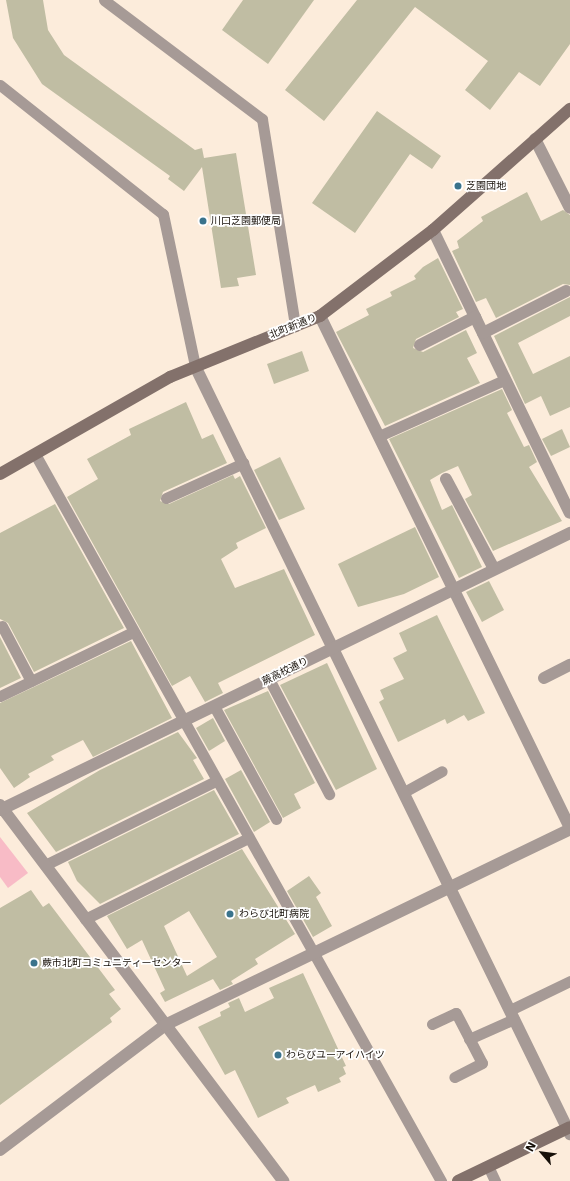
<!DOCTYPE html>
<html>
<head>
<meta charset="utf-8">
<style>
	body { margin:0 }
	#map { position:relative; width:570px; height:1181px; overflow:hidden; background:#fcecdb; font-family:"DejaVu Sans","Noto Sans JP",sans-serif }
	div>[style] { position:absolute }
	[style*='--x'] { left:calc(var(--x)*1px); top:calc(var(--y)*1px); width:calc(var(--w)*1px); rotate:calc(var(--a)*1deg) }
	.green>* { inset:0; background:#f8bbc6 }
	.building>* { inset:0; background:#c0bda3 }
	.lane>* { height:11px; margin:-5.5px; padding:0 5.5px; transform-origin:5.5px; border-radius:5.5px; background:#a69a96 }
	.street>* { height:12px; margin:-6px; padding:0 6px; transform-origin:6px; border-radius:6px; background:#a69a96 }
	.secondary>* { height:12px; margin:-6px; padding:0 6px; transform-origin:6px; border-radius:6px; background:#83716b }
	.dots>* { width:11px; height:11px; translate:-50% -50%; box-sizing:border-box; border:2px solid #fff; border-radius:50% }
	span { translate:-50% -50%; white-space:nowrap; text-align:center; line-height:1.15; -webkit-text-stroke:3.5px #fff; paint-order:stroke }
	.poi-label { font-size:10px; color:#171009 }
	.left { translate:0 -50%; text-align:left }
	.street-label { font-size:10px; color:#171009 }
	.north { position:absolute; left:522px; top:1133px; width:40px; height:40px; -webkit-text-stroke:3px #fff; paint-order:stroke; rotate:298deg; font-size:11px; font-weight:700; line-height:16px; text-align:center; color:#171009 }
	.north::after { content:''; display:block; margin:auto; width:14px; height:18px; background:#171009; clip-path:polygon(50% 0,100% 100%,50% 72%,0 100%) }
</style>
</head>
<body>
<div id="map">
	<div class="green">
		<i style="clip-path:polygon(0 837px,28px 873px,8px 888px,0 877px)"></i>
	</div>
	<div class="building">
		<i style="clip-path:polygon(6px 0,43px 0,48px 30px,64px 55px,195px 150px,202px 148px,204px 158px,236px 153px,256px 275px,237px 278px,239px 286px,221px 288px,202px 167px,184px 191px,168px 179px,170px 176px,42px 84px,13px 38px)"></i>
		<i style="clip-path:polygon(243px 0,314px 0,268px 64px,222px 30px)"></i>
		<i style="clip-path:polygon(357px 0,570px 0,570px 44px,540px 86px,519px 72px,490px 110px,465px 90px,488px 61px,415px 7px,324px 121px,285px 90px)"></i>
		<i style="clip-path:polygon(377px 111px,441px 156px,432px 169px,410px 154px,355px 233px,312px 203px)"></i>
		<i style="clip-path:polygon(527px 192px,541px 221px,563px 210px,570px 215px,570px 285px,563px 284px,496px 318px,486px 298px,476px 302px,452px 251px,459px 248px,457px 241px,483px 221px,481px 217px)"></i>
		<i style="clip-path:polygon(438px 258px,463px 309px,456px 312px,459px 317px,416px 339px,413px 348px,423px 352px,466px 330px,477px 353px,467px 358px,480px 383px,385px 426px,336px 332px,369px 315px,366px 309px,392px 296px,390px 292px,416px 279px,414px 276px,423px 267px)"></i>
		<i style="clip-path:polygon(570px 297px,570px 316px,518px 343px,533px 374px,570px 356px,570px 407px,550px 416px,541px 396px,525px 404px,494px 336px)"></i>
		<i style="clip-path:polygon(302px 351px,309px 371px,274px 384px,267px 364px)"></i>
		<i style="clip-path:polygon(502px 389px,512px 410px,507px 413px,524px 447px,529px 445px,537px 462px,529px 467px,562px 521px,493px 551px,465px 499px,472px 495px,458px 466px,442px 473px,430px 480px,442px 510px,452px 505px,482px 567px,459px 578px,389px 439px)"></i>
		<i style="clip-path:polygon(186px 402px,202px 439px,213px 434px,227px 463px,163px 492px,160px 501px,169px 504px,233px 475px,235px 479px,240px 476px,266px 528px,236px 543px,238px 548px,221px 559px,235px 588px,284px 569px,315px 635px,218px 683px,223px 693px,205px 702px,190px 676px,172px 686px,67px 497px,98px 479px,87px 459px,131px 435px,129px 429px)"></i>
		<i style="clip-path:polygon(562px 429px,570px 447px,551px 456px,542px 439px)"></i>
		<i style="clip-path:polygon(280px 457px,305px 509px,279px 520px,254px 470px)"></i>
		<i style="clip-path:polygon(55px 504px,124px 628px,34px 672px,8px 623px,0 619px,0 533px)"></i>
		<i style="clip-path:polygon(415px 527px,439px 577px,404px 594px,358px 607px,338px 564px)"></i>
		<i style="clip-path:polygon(489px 581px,504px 610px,482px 622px,466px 592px)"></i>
		<i style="clip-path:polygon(437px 615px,485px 713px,468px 721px,464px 715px,447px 724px,445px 719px,398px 742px,379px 702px,384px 699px,380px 690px,404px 679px,393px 658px,407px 651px,399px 633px)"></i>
		<i style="clip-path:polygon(0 637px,21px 678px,0 688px)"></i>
		<i style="clip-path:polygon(131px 641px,172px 718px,93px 757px,83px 740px,51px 756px,54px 760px,28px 774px,30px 777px,14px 788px,0 768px,0 703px)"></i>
		<i style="clip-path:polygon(327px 663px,377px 769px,336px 790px,280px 685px)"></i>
		<i style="clip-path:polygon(268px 691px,315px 783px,294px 794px,301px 808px,283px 818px,224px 710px)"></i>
		<i style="clip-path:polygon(213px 718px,225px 741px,209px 751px,196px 728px)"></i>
		<i style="clip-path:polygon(178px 732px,197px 758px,193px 760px,204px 779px,56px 852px,27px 813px,100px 770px)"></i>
		<i style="clip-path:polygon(241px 770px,270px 822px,254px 832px,225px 779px)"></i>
		<i style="clip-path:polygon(214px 790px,239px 834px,100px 904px,77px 881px,68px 862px)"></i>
		<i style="clip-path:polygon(evenodd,242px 849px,295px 934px,255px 959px,258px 964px,231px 981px,233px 984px,220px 990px,213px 979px,165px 1002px,160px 993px,165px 990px,142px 940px,127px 949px,107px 916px,242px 849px,189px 911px,217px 957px,187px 976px,164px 926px,189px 911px)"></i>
		<i style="clip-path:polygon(309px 876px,321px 893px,316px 897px,332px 926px,313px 937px,287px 891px)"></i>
		<i style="clip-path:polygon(31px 890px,43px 907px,49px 903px,115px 990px,109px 994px,121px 1009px,110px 1018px,112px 1022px,0 1105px,0 908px)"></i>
		<i style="clip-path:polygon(303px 973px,346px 1066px,343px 1067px,346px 1074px,339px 1078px,341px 1082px,318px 1092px,315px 1085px,286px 1098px,289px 1103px,258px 1118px,235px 1070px,225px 1075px,198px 1027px,221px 1016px,220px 1012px,230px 1007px,228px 1003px,239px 998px,245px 1012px,274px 998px,269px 988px)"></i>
	</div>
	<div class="lane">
		<i style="--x:104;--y:0;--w:198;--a:37"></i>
		<i style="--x:262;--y:119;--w:210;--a:80.9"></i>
		<i style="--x:0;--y:85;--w:208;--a:38.4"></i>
		<i style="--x:163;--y:214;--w:155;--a:78.1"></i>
		<i style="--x:379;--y:436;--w:137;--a:-24.1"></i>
		<i style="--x:35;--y:454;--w:833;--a:60.82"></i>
		<i style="--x:166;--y:498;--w:85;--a:-24.4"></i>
		<i style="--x:2;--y:626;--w:62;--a:62.2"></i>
		<i style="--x:269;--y:679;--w:130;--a:62.4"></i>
		<i style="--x:0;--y:696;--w:148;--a:-25.7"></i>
		<i style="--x:214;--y:706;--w:129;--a:61.2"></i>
		<i style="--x:404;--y:792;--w:43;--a:-28.9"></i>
		<i style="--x:45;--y:865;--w:191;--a:-26.2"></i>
		<i style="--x:85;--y:919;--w:182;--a:-26.4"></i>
		<i style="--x:510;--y:1010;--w:67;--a:-25.8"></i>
		<i style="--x:432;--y:1024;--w:26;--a:-25"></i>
		<i style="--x:456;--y:1013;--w:56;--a:62.5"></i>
		<i style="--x:482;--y:1063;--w:31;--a:153"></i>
		<i style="--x:469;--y:1039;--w:49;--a:-24"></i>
		<i style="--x:488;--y:1166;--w:17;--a:65"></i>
	</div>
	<div class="street">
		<i style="--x:535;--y:139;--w:77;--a:63.1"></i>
		<i style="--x:433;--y:230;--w:314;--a:64.2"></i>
		<i style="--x:320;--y:316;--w:570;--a:63.97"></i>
		<i style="--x:483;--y:333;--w:93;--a:-26.8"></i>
		<i style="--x:420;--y:345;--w:62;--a:-27"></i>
		<i style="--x:195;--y:366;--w:855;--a:63.97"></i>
		<i style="--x:446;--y:479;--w:102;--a:61.9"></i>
		<i style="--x:544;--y:678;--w:29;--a:-27"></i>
		<i style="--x:0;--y:805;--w:471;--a:53"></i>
		<i style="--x:0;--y:810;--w:634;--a:-25.92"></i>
		<i style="--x:0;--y:1150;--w:207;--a:-37.1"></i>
		<i style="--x:165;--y:1025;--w:450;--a:-25.8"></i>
	</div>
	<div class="secondary">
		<i style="--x:0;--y:474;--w:196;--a:-29.7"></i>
		<i style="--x:170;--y:377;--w:162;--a:-22.1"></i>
		<i style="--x:320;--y:316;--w:142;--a:-37.3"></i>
		<i style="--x:433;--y:230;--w:183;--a:-41.5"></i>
		<i style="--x:458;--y:1181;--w:124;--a:-25.7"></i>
	</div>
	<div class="dots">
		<i style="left:458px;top:186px;background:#3a738c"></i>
		<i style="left:203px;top:221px;background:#3a738c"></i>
		<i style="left:230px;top:914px;background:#3a738c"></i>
		<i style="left:34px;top:963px;background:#3a738c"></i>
		<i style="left:278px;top:1055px;background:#3a738c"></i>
	</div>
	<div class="poi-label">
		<span class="left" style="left:466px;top:186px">芝園団地</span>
		<span class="left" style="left:211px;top:221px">川口芝園郵便局</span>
		<span class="left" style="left:239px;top:914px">わらび北町病院</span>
		<span class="left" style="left:42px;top:963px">蕨市北町コミュニティーセンター</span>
		<span class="left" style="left:286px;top:1055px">わらびユーアイハイツ</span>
	</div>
	<div class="street-label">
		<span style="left:293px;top:326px;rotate:-22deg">北町新通り</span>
		<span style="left:285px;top:671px;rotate:-26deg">蕨高校通り</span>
	</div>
	<div class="north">N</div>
</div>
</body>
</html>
